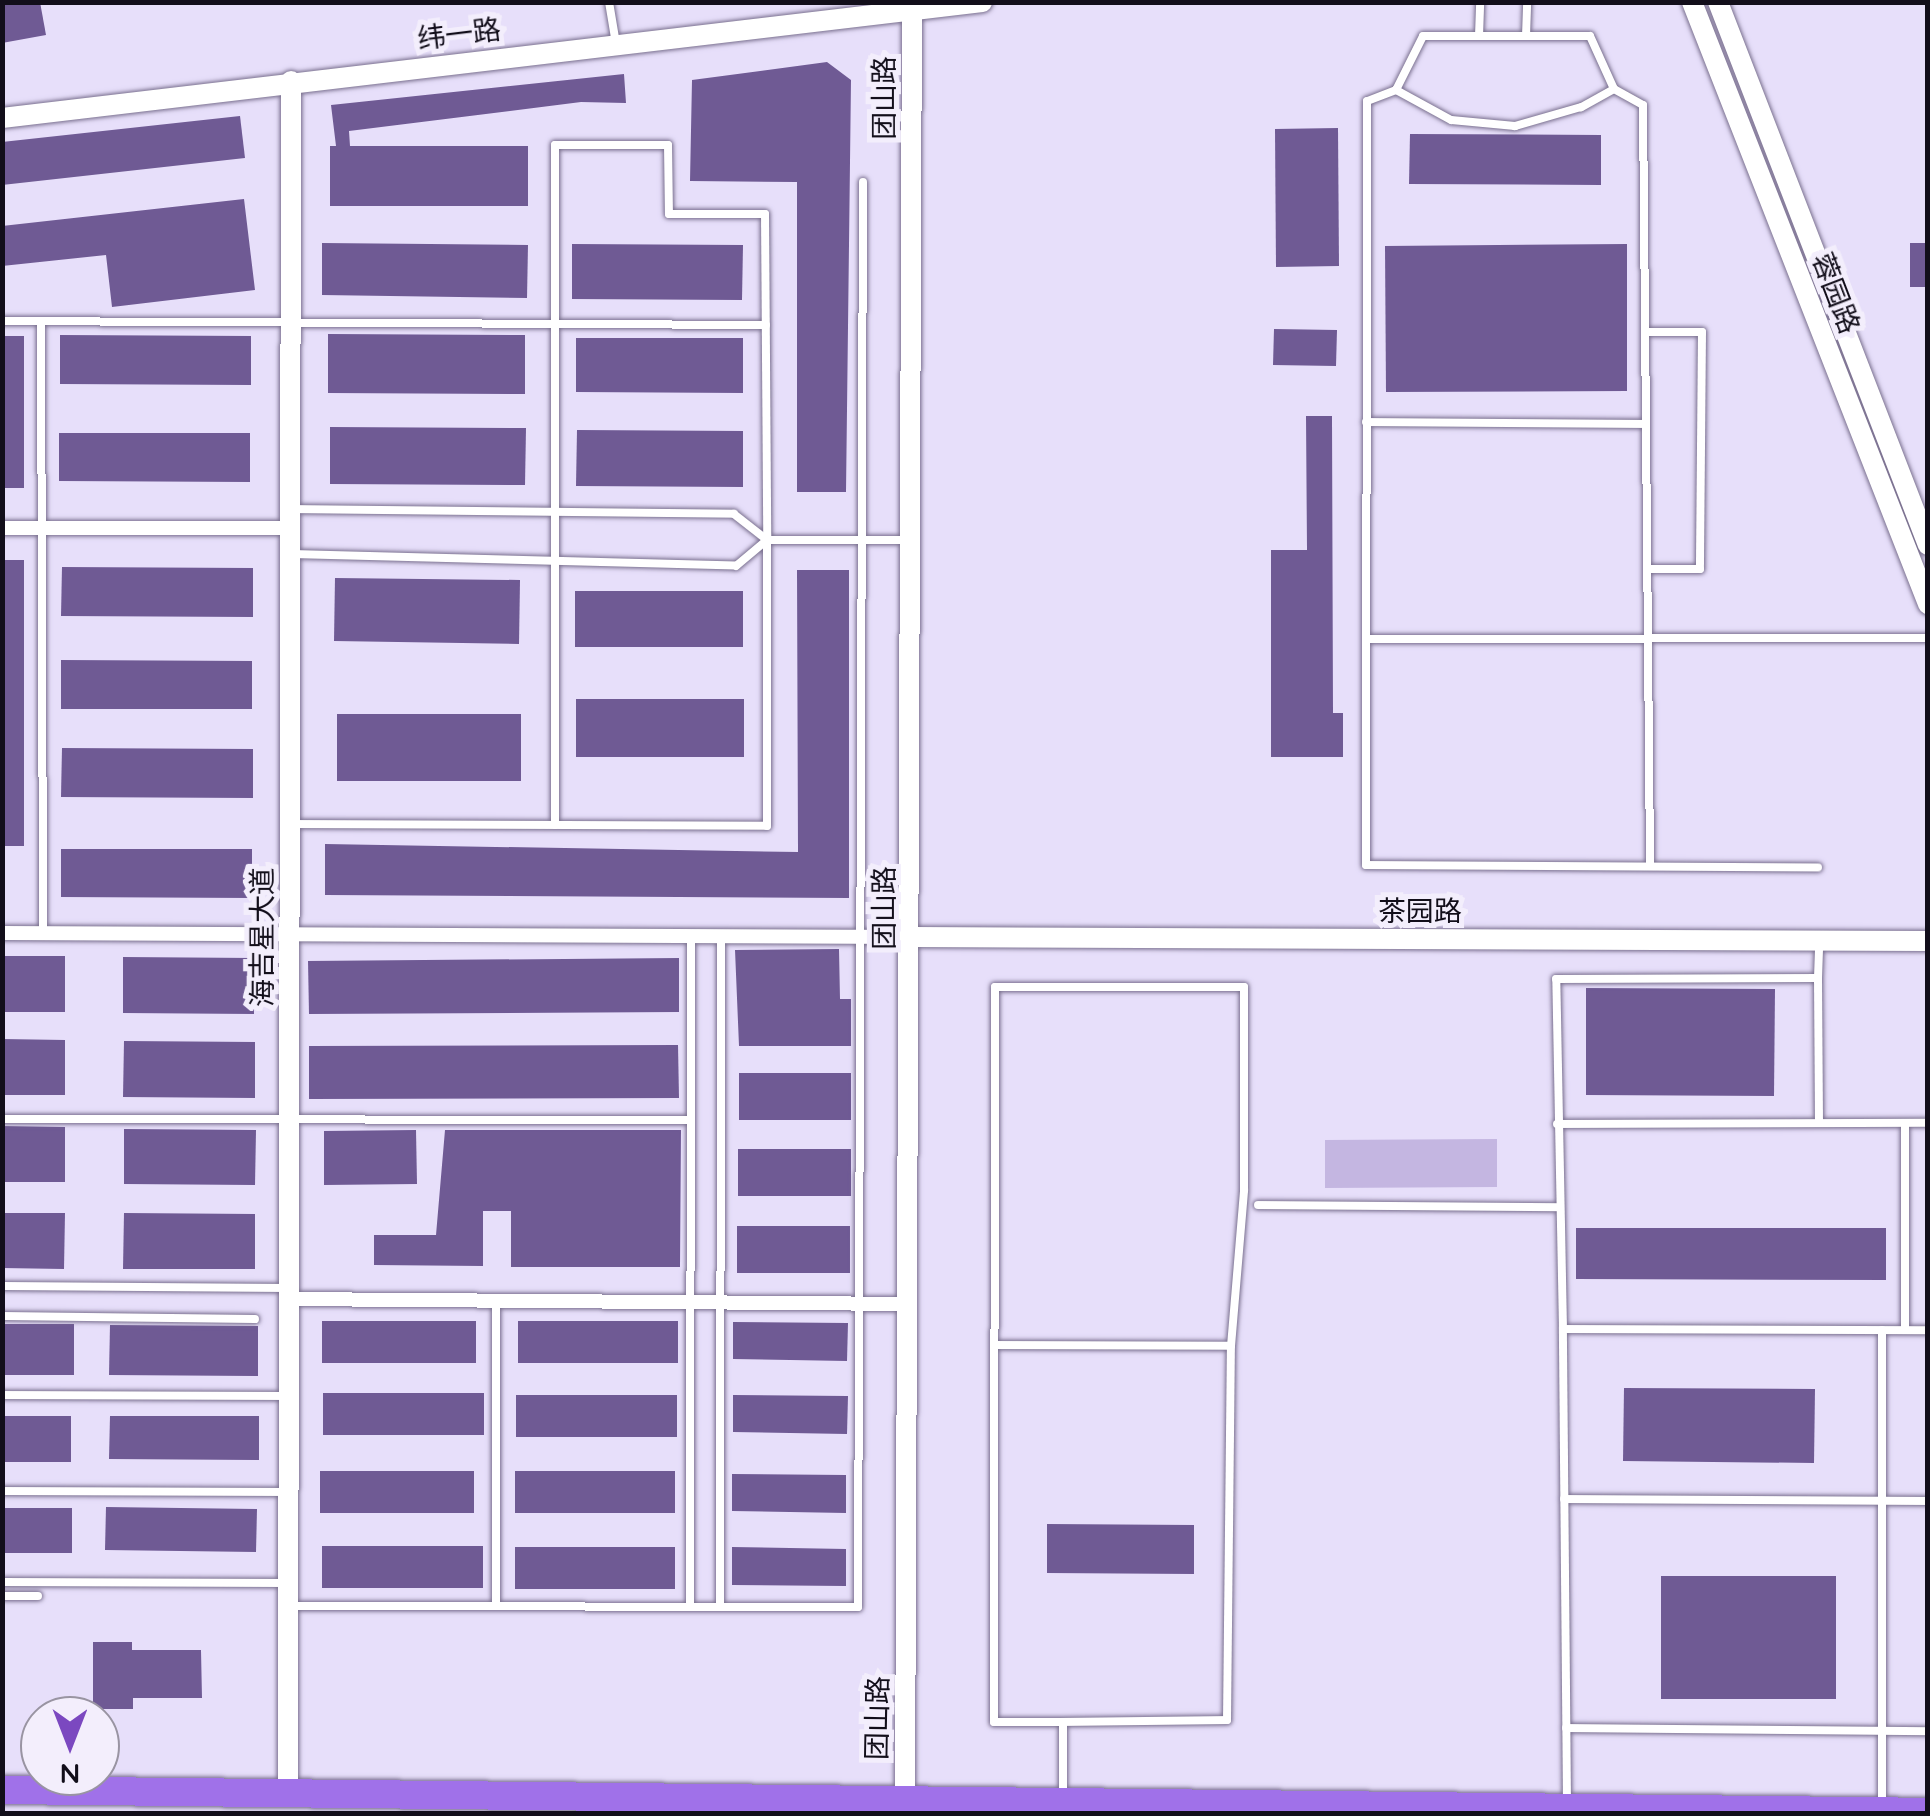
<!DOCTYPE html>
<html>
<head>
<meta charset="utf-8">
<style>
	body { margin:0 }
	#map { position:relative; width:1930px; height:1816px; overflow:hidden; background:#e7dffa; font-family:Quicksand,"Noto Sans SC",sans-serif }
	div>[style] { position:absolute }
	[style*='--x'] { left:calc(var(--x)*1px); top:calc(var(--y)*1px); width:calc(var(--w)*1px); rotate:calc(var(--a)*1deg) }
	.green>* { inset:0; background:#c4b6e1 }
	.building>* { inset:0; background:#6f5a94 }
	.roads { filter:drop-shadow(0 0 2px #7a708f) drop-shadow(0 0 2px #7a708f) }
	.lane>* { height:8px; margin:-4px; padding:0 4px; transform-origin:4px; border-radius:4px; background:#fff }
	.street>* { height:14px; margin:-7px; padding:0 7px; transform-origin:7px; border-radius:7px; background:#fff }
	.secondary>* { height:20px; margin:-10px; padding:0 10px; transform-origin:10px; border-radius:10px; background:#fff }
	.highway>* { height:28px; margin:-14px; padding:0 14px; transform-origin:14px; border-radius:14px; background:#a071e9 }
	span { translate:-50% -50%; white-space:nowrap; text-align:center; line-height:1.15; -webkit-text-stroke:10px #f3eefc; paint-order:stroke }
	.street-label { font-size:28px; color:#120e1a }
	.frame { position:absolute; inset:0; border:5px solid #120e1a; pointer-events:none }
	.north { position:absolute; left:20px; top:1696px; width:100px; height:100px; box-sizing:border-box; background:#f3eefc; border:2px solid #9994a2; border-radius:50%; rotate:180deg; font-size:28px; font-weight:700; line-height:40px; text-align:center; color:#120e1a }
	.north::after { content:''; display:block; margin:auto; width:35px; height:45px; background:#7b48c0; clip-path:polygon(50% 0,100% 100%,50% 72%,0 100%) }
</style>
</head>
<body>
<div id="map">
	<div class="green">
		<i style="clip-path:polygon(1497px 1139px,1497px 1187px,1325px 1188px,1325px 1140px)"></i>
	</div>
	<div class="building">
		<i style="clip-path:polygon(2px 2px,40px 2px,46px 35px,2px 43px)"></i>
		<i style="clip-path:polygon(827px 62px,851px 80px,846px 492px,797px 492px,797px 182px,690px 181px,692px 80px)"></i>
		<i style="clip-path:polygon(624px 74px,626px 103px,581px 102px,349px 131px,350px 146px,528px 146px,528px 206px,330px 206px,330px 146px,336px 146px,331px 105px)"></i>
		<i style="clip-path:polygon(240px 116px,245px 158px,2px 185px,2px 142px)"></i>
		<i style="clip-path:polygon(1338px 128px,1339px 266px,1276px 267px,1275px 129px)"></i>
		<i style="clip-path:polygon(1410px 134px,1601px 135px,1601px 185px,1409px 184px)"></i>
		<i style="clip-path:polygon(244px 199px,255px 290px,112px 307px,106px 255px,2px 266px,2px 226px)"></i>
		<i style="clip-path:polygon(322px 243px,528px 245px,527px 298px,322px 295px)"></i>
		<i style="clip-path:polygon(1910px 243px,1928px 243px,1928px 287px,1910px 287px)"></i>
		<i style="clip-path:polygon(572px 244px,743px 245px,742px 300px,572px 299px)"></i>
		<i style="clip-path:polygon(1627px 244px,1627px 391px,1386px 392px,1385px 246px)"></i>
		<i style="clip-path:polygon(1274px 329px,1337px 330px,1336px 366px,1273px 365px)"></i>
		<i style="clip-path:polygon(328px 334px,525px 335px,525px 394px,328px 393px)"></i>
		<i style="clip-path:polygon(60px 335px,251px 336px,251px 385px,60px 384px)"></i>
		<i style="clip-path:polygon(2px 336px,24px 336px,24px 488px,2px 488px)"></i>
		<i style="clip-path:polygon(576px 338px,743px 338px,743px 393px,576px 392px)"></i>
		<i style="clip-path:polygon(1306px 416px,1332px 416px,1333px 713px,1343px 713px,1343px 757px,1271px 757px,1271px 550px,1307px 550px)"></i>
		<i style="clip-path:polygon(330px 427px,526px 428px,525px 485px,330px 484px)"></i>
		<i style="clip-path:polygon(577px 430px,743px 431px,743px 487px,576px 486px)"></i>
		<i style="clip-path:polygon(59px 433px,250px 433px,250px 482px,59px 481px)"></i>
		<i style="clip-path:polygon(2px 560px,24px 560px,24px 846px,2px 846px)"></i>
		<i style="clip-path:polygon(62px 567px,253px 568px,253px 617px,61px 616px)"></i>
		<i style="clip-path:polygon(797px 570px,849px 570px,849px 898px,325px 895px,325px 844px,798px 852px)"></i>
		<i style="clip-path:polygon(335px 578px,520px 580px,519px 644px,334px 641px)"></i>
		<i style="clip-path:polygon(575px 591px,743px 591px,743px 647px,575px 647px)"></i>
		<i style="clip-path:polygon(61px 660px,252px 661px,252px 709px,61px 709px)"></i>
		<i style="clip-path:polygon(576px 699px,744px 699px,744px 757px,576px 757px)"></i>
		<i style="clip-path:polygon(337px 714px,521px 714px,521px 781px,337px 781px)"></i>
		<i style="clip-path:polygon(62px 748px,253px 749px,253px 798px,61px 797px)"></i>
		<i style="clip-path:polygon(61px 849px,252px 849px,252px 898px,61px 897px)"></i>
		<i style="clip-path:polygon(839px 949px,840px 999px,851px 999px,851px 1046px,739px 1046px,735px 950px)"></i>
		<i style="clip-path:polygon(2px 956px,65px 956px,65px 1012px,2px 1012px)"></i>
		<i style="clip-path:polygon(123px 957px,254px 958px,254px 1014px,123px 1013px)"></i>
		<i style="clip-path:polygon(679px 958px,679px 1012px,309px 1014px,308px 961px)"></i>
		<i style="clip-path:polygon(1586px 988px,1775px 989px,1774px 1096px,1586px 1095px)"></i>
		<i style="clip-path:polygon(2px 1039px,65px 1040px,65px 1095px,2px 1095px)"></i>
		<i style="clip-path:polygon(124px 1041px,255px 1042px,255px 1098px,123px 1097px)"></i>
		<i style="clip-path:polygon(678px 1045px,679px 1098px,309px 1099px,309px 1046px)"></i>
		<i style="clip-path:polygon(739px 1073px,851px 1073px,851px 1120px,739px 1120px)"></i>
		<i style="clip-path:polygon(2px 1126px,65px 1127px,65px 1182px,2px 1182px)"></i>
		<i style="clip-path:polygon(124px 1129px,256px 1130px,255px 1185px,124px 1184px)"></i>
		<i style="clip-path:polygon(416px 1130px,417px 1184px,324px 1185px,324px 1131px)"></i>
		<i style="clip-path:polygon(445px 1130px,681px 1130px,680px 1267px,511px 1267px,511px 1211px,483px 1211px,483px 1266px,374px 1265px,374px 1235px,436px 1235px)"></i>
		<i style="clip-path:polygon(738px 1149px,851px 1149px,851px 1196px,738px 1196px)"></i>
		<i style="clip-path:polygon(2px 1213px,65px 1213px,64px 1269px,2px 1268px)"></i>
		<i style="clip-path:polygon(124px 1213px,255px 1214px,255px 1269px,123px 1269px)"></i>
		<i style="clip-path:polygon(737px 1226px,850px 1226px,850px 1273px,737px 1273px)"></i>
		<i style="clip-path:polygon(1576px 1228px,1886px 1228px,1886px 1280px,1576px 1279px)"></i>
		<i style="clip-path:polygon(322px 1321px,476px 1321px,476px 1363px,322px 1363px)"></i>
		<i style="clip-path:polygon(518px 1321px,678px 1321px,678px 1363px,518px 1363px)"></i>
		<i style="clip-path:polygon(733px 1322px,848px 1323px,847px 1361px,733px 1359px)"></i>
		<i style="clip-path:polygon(2px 1324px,74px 1324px,74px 1375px,2px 1375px)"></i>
		<i style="clip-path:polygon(110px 1325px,258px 1326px,258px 1376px,109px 1375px)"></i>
		<i style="clip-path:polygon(1624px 1388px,1815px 1389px,1814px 1463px,1623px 1461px)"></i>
		<i style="clip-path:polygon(323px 1393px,484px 1393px,484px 1435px,323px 1435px)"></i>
		<i style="clip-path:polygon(516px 1395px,677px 1395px,677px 1437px,516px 1437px)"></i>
		<i style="clip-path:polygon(733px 1395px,848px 1396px,847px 1434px,733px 1432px)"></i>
		<i style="clip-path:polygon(2px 1416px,71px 1416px,71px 1462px,2px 1462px)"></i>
		<i style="clip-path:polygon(110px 1416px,259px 1416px,259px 1460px,109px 1459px)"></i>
		<i style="clip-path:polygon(320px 1471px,474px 1471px,474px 1513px,320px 1513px)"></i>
		<i style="clip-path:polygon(515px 1471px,675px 1471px,675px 1513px,515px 1513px)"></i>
		<i style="clip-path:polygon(732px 1474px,846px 1475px,846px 1513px,732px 1511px)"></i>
		<i style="clip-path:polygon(106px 1507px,257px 1509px,256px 1552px,105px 1550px)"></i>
		<i style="clip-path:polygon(2px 1508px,72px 1508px,72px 1553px,2px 1553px)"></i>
		<i style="clip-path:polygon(1047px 1524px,1194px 1525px,1194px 1574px,1047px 1573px)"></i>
		<i style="clip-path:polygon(322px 1546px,483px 1546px,483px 1588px,322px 1588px)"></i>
		<i style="clip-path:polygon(515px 1547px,675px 1547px,675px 1589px,515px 1589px)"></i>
		<i style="clip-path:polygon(732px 1547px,846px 1549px,846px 1586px,732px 1585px)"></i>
		<i style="clip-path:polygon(1661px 1576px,1836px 1576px,1836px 1699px,1661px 1699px)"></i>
		<i style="clip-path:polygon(93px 1642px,132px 1642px,132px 1650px,201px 1650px,202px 1698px,133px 1698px,133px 1709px,93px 1709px)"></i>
	</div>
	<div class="roads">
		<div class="lane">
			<i style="--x:609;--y:2;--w:43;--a:80.5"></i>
			<i style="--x:1479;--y:36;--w:34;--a:-88"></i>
			<i style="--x:1526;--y:36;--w:34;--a:-88"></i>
			<i style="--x:1614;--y:89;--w:38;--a:151"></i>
			<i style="--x:1581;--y:107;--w:69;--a:163.9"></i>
			<i style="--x:1515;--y:126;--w:64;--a:-174.6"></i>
			<i style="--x:1451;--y:120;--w:63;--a:-151.4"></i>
			<i style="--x:1396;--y:90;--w:60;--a:-63.4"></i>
			<i style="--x:1423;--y:36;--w:167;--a:0"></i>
			<i style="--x:1590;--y:36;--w:58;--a:65.6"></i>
			<i style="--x:1614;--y:89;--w:33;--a:29"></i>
			<i style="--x:1643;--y:105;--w:761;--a:89.47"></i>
			<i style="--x:1396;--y:90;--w:31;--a:159"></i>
			<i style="--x:1367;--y:101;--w:764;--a:90.07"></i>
			<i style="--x:1366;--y:865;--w:452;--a:0.3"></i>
			<i style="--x:2;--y:321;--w:764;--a:0.3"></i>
			<i style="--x:41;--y:321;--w:612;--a:89.81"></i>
			<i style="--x:1645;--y:332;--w:57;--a:0"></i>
			<i style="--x:1702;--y:332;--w:237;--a:90.5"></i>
			<i style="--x:1700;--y:569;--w:53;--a:180"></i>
			<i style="--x:1366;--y:422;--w:280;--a:0.4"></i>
			<i style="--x:291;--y:509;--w:443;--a:0.6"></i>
			<i style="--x:734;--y:514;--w:42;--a:38.2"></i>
			<i style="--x:292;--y:554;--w:444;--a:1.5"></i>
			<i style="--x:736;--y:566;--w:40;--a:-40"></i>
			<i style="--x:1366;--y:639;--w:562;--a:-0.1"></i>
			<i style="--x:290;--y:824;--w:477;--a:0.2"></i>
			<i style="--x:767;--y:826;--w:286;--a:-90"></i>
			<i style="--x:767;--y:540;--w:142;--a:0"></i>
			<i style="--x:555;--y:825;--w:680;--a:-90"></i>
			<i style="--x:555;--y:145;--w:113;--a:0"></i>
			<i style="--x:668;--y:145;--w:69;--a:89.2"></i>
			<i style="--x:669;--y:214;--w:96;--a:0"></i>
			<i style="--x:765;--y:214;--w:326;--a:89.6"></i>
			<i style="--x:1818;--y:978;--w:145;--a:89.6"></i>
			<i style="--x:2;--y:1119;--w:688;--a:0.08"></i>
			<i style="--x:1905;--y:1123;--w:207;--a:90"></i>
			<i style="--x:1557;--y:1124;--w:371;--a:-0.2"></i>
			<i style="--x:1258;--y:1205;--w:301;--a:0.4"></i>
			<i style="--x:2;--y:1286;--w:287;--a:0.4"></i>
			<i style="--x:496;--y:1301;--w:305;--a:90"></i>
			<i style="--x:2;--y:1316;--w:253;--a:0.7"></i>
			<i style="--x:1563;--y:1329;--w:350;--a:-91.1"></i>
			<i style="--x:1556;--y:979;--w:262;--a:-0.2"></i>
			<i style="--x:1818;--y:978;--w:33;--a:-88"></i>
			<i style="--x:1882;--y:1330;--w:477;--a:90"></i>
			<i style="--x:994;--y:1345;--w:237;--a:0.2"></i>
			<i style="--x:1231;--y:1346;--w:157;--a:-85.2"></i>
			<i style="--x:1244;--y:1190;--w:203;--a:-90"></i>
			<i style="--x:1244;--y:987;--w:249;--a:180"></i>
			<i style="--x:995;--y:987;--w:735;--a:90.08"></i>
			<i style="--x:994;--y:1722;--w:69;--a:0"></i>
			<i style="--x:1063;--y:1722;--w:75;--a:90"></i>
			<i style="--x:2;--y:1395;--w:287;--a:0.2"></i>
			<i style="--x:2;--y:1491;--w:286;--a:0.2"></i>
			<i style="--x:1564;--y:1499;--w:364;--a:0.3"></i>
			<i style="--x:2;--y:1582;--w:286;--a:0.2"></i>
			<i style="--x:2;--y:1596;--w:36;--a:0"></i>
			<i style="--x:293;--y:1606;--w:565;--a:0.1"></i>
			<i style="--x:858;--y:1607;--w:1425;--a:-89.8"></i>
			<i style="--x:690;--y:1607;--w:670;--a:-89.91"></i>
			<i style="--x:720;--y:1607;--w:670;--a:-89.91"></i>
			<i style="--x:1063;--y:1722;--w:164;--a:-0.7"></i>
			<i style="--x:1227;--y:1720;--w:374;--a:-89.4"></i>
			<i style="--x:1566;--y:1728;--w:362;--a:0.5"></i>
			<i style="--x:1567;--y:1803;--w:474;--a:-90.5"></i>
			<i style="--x:1563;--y:1329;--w:365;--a:0.2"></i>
		</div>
		<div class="street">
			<i style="--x:2;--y:528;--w:288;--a:0"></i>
			<i style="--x:2;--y:933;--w:910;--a:0.25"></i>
			<i style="--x:289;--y:1299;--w:620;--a:0.46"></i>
		</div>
		<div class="secondary">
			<i style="--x:1692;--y:2;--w:647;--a:68.59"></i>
			<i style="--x:1718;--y:2;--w:582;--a:68.86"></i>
			<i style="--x:2;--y:118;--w:987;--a:-6.75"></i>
			<i style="--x:912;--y:937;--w:1016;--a:0.23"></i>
			<i style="--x:288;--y:1793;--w:1712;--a:-89.9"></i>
			<i style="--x:905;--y:1810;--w:1808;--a:-89.78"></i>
		</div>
		<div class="highway">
			<i style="--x:2;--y:1790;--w:1926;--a:0.65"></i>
		</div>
	</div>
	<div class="street-label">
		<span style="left:459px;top:34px;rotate:-7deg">纬一路</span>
		<span style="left:884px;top:98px;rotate:-90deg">团山路</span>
		<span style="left:1836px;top:293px;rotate:69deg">蓉园路</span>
		<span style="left:884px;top:908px;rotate:-90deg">团山路</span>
		<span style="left:1420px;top:911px">茶园路</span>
		<span style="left:262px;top:937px;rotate:-90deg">海吉星大道</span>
		<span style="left:877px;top:1718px;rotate:-89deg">团山路</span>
	</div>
	<div class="frame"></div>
	<div class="north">N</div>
</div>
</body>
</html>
